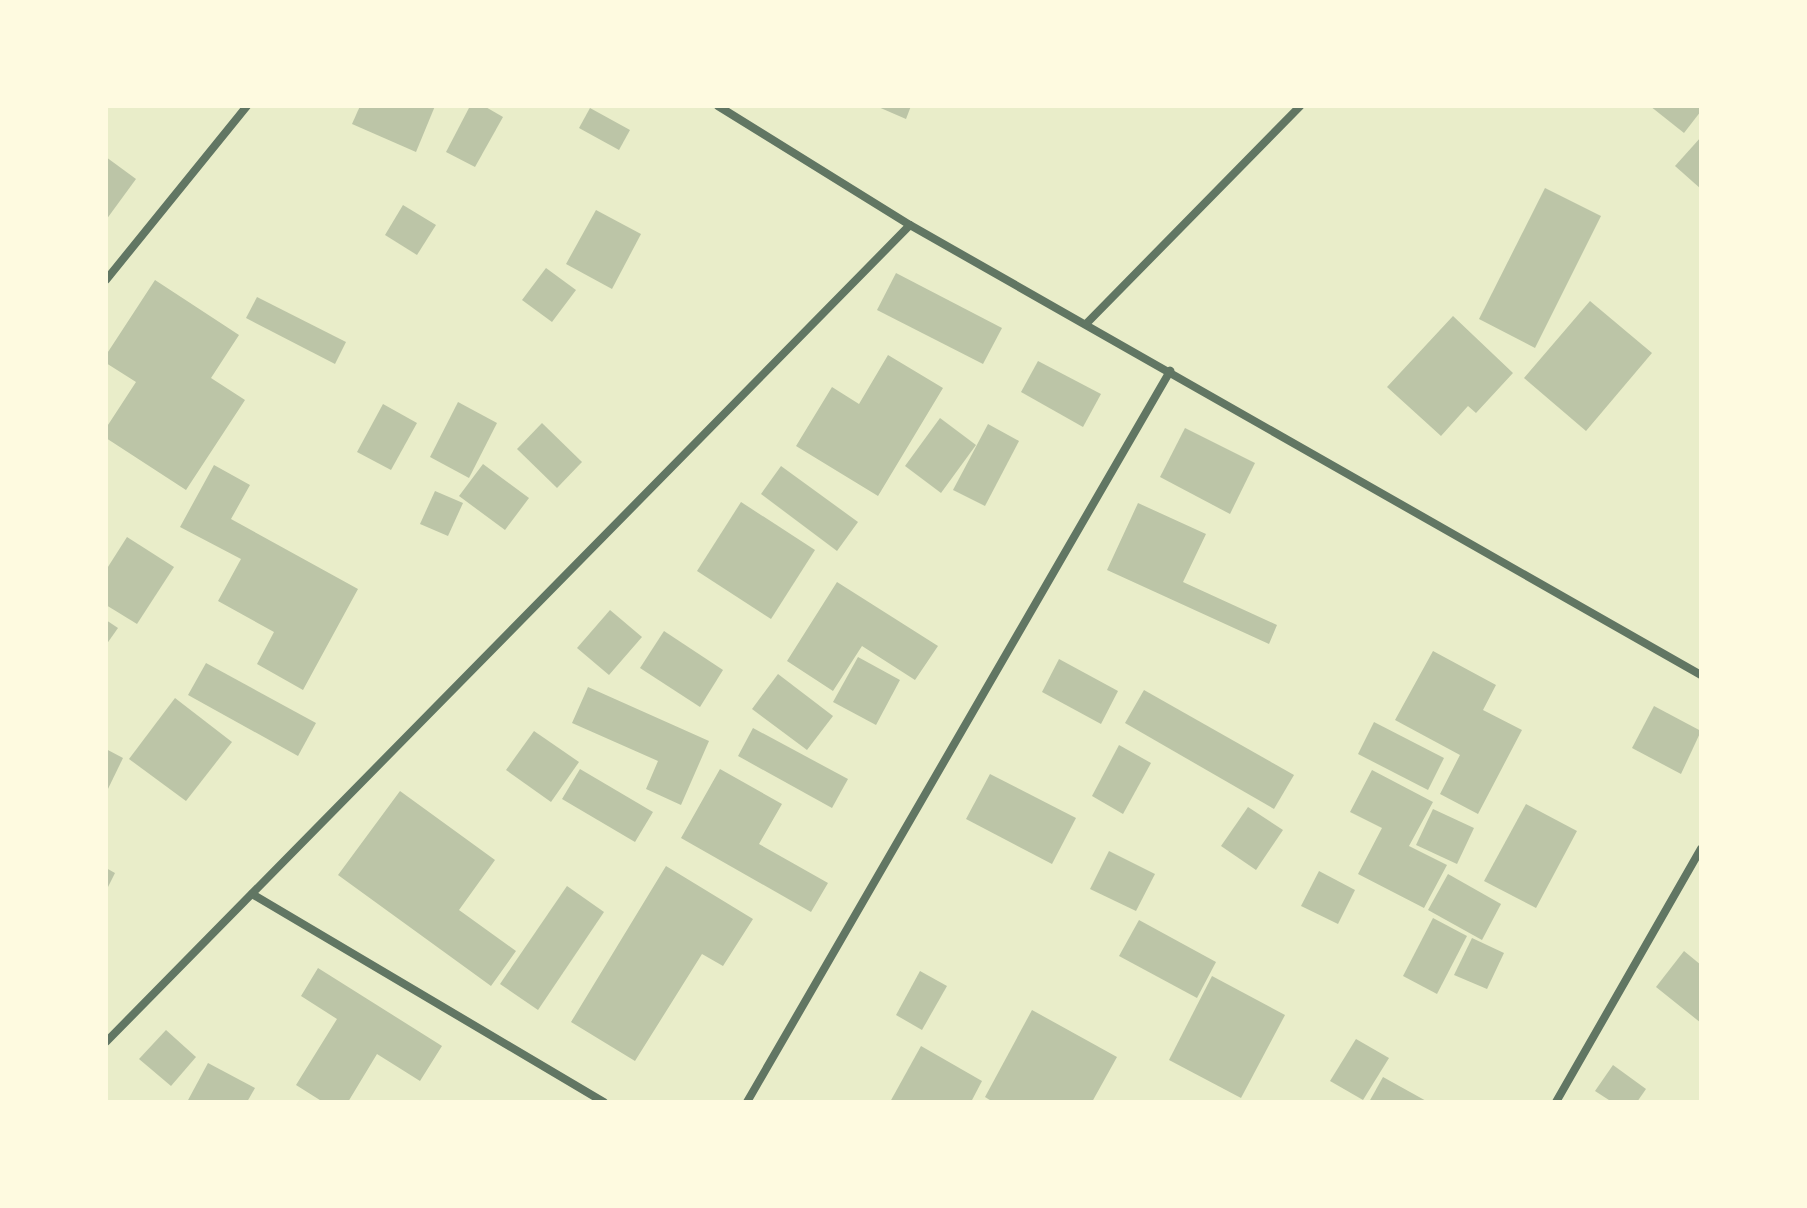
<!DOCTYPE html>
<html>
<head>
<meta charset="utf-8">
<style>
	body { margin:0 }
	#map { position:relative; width:1807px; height:1208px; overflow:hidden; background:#e9edc9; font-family:Commissioner,sans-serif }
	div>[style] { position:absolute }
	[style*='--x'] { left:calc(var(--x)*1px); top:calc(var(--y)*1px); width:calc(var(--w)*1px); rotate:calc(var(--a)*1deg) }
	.building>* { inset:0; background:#bcc5a7 }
	.minor>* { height:8px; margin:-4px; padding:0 4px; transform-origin:4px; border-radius:4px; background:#617663 }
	span { translate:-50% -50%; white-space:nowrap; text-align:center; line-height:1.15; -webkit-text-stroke:6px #fefae0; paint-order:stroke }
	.frame { position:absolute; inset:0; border:108px solid #fefae0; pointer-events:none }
</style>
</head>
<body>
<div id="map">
	<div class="building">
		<i style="clip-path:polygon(360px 106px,435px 106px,416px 152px,352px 124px)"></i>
		<i style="clip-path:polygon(470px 106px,484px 106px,503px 117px,475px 167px,446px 152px)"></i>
		<i style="clip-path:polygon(876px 106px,911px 106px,906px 119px)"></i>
		<i style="clip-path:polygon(1650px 106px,1701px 106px,1701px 111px,1684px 133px)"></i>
		<i style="clip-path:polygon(590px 108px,630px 130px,619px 150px,579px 128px)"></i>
		<i style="clip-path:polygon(1701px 137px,1701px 189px,1675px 166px)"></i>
		<i style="clip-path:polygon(106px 157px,136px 179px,106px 220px)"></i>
		<i style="clip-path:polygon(1545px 188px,1601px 216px,1535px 348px,1479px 319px)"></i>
		<i style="clip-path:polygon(403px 205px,436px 225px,417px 255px,385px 235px)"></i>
		<i style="clip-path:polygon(596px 210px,641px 234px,612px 289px,566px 264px)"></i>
		<i style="clip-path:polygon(546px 268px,576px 290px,552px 322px,522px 300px)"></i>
		<i style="clip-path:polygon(896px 273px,1002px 328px,983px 364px,877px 310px)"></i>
		<i style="clip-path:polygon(155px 280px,239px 335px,211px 378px,245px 400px,186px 490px,106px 438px,106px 428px,136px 382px,106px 363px,106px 355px)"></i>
		<i style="clip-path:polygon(257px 297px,346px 342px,335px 364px,246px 318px)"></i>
		<i style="clip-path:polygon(1590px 301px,1652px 353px,1586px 431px,1524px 378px)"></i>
		<i style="clip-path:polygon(1453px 316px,1513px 373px,1476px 413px,1468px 406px,1441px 436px,1387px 387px)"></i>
		<i style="clip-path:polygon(888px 355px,943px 388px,878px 496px,796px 446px,832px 387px,859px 404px)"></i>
		<i style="clip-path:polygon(1038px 361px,1101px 394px,1083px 427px,1021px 392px)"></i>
		<i style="clip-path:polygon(458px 402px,497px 423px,469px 478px,430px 457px)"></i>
		<i style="clip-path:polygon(383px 404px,417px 423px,391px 470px,357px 452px)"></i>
		<i style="clip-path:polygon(940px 418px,976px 445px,941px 493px,905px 466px)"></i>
		<i style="clip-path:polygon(542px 423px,582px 462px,557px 488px,517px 449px)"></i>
		<i style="clip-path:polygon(988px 424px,1019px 441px,985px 506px,953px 490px)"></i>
		<i style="clip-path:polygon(1185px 428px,1255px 463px,1230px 514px,1160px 477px)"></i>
		<i style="clip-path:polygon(483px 464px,529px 498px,505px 530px,459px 496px)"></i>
		<i style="clip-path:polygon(214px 465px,250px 485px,231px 519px,358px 589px,303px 690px,257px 664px,274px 632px,218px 601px,241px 559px,180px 527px)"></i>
		<i style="clip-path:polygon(781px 466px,858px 522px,837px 551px,761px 494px)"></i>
		<i style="clip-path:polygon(435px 491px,463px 503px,448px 536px,420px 524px)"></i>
		<i style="clip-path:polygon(741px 502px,815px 550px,771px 619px,697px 571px)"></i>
		<i style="clip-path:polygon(1138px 503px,1206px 534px,1183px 582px,1277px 625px,1269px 644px,1107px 570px)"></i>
		<i style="clip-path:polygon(127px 537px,174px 567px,137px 624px,106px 605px,106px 570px)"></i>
		<i style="clip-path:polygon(837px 582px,938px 646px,915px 680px,862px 646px,833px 691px,787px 661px)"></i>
		<i style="clip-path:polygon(610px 610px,642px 637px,609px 675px,577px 648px)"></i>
		<i style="clip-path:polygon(106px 620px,118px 628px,106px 645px)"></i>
		<i style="clip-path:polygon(664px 631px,723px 670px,700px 707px,640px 668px)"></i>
		<i style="clip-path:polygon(1433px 651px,1496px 685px,1483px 710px,1522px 730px,1478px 814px,1440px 794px,1460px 755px,1395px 720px)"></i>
		<i style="clip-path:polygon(858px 657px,900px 680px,876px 725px,833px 702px)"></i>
		<i style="clip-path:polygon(1059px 659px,1118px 691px,1101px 724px,1042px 692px)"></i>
		<i style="clip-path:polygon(206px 663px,316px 723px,298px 756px,188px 695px)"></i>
		<i style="clip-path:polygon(778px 674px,833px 716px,807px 750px,752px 709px)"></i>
		<i style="clip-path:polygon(588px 687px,709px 741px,681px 805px,646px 789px,658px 761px,572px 723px)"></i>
		<i style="clip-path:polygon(1144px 690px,1294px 775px,1274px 809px,1125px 723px)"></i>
		<i style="clip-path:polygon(175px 698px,232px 742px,186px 801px,129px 759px)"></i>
		<i style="clip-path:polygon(1654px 706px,1701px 731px,1681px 774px,1632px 748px)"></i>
		<i style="clip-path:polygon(1374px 722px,1444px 758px,1428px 790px,1358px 754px)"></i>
		<i style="clip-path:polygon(753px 728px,848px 779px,832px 808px,738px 756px)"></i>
		<i style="clip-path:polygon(534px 731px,579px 762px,551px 802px,506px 770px)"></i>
		<i style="clip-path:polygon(1119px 745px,1151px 763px,1123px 814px,1092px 796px)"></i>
		<i style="clip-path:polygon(106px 749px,123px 758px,106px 793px)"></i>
		<i style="clip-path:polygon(580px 769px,653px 812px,635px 842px,562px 799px)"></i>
		<i style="clip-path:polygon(720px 769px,782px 804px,759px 844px,828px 883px,811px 912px,681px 838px)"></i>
		<i style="clip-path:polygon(1372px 770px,1433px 802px,1409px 846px,1447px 865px,1424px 908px,1358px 874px,1382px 828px,1350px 812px)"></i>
		<i style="clip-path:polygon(990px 774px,1076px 818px,1052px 864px,966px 819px)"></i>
		<i style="clip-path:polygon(400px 791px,495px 860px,459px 910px,516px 951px,491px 986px,338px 875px)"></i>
		<i style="clip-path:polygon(1526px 804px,1577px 831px,1536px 908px,1484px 881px)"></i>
		<i style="clip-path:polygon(1248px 807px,1283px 830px,1256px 870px,1221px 846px)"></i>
		<i style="clip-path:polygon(1433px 809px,1474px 828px,1457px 864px,1416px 845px)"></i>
		<i style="clip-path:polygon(1109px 851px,1155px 874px,1136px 911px,1090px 889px)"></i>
		<i style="clip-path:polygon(666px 866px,753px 919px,723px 966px,702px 954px,635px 1061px,571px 1022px)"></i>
		<i style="clip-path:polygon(106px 868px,115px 873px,106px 891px)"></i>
		<i style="clip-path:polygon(1319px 871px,1355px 890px,1338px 924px,1301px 906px)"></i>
		<i style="clip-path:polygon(1448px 874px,1501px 904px,1482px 940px,1428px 910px)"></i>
		<i style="clip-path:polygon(567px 886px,604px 912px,538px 1010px,500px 984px)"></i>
		<i style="clip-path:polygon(1433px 918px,1467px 936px,1437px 994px,1403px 976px)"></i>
		<i style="clip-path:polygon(1139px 920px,1216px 962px,1197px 998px,1119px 956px)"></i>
		<i style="clip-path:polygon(1472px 938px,1504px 953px,1487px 989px,1454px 975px)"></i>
		<i style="clip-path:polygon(1684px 951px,1701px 965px,1701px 1023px,1656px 987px)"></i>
		<i style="clip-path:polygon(318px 968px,442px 1046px,420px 1081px,377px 1054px,348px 1102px,323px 1102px,296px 1085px,337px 1019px,301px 996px)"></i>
		<i style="clip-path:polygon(920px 971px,947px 986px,922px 1030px,896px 1015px)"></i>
		<i style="clip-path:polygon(1212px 976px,1285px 1015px,1241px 1098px,1169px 1060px)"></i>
		<i style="clip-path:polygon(1032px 1010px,1117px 1057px,1092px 1102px,993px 1102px,985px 1097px)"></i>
		<i style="clip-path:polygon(166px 1030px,196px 1057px,171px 1086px,139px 1059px)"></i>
		<i style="clip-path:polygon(1356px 1039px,1389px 1058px,1363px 1100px,1330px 1081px)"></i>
		<i style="clip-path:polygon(921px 1046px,982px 1081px,971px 1102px,890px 1102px)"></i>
		<i style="clip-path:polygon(208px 1063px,255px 1088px,247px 1102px,187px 1102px)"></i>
		<i style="clip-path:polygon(1613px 1065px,1646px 1089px,1637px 1102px,1612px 1102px,1595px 1091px)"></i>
		<i style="clip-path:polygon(1383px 1077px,1428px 1102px,1369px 1102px)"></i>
	</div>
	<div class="minor">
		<i style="--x:718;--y:106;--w:226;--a:31.8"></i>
		<i style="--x:910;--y:225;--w:910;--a:29.64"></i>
		<i style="--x:106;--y:280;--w:224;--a:-51"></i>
		<i style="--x:1086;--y:324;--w:305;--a:-45.5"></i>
		<i style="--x:252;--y:894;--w:409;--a:30.6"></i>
		<i style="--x:106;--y:1042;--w:1146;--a:-45.46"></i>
		<i style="--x:747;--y:1102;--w:845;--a:-59.94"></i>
		<i style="--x:1556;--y:1102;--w:292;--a:-60.2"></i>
	</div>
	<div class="frame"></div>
</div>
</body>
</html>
